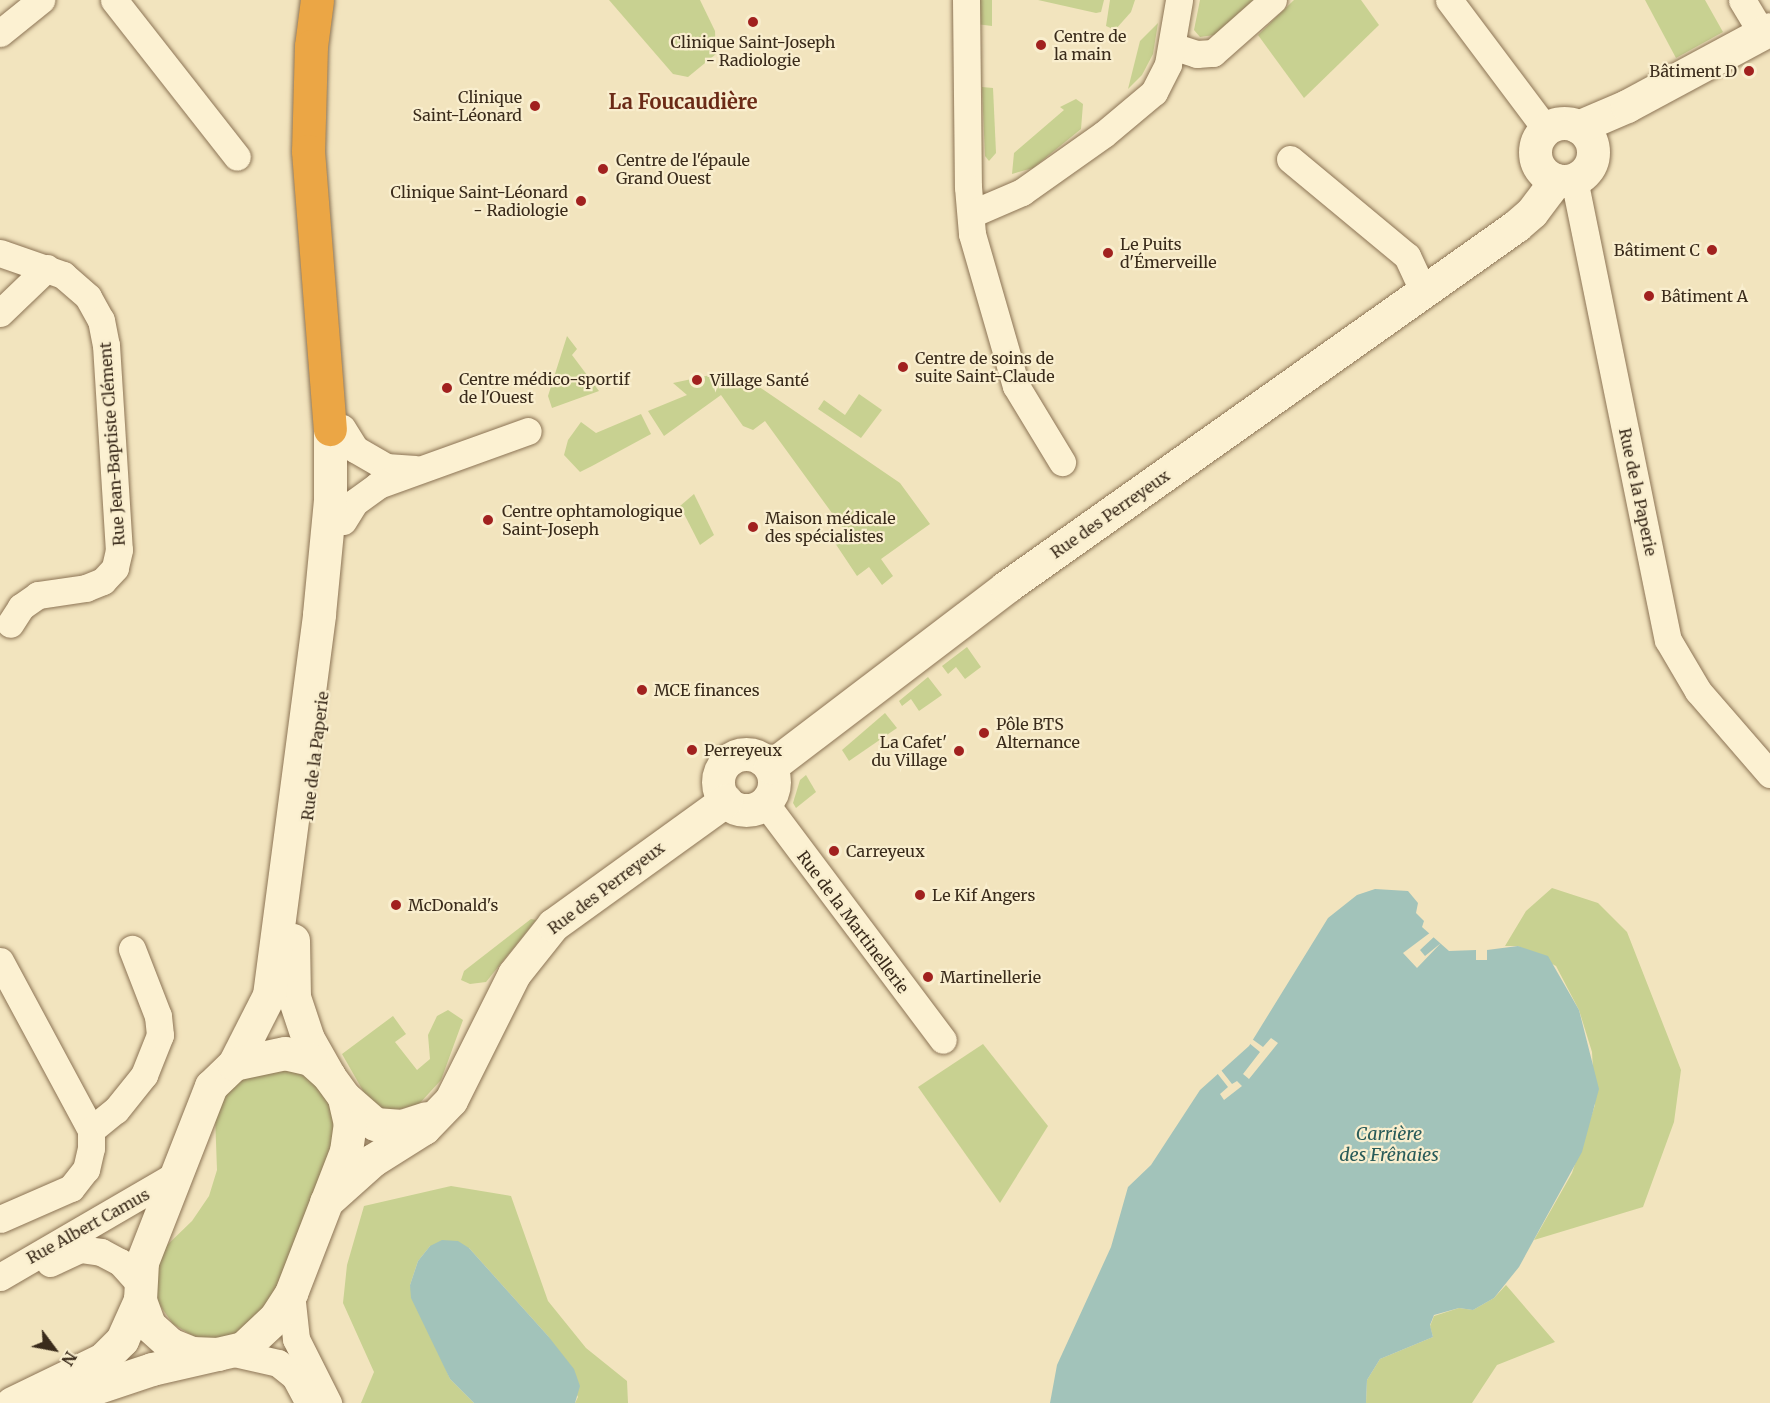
<!DOCTYPE html>
<html>
<head>
<meta charset="utf-8">
<style>
	body { margin:0 }
	#map { position:relative; width:1770px; height:1403px; overflow:hidden; background:#f2e4be; font-family:Merriweather,serif }
	div>[style] { position:absolute }
	[style*='--x'] { left:calc(var(--x)*1px); top:calc(var(--y)*1px); width:calc(var(--w)*1px); rotate:calc(var(--a)*1deg) }
	.green>* { inset:0; background:#c8d191 }
	.water>* { inset:0; background:#a2c3ba }
	.pier>* { inset:0; background:#f2e4be }
	.roads { filter:drop-shadow(0 0 2px #8c7455) drop-shadow(0 0 2px #8c7455) }
	.minor>* { height:27px; margin:-13.5px; padding:0 13.5px; transform-origin:13.5px; border-radius:13.5px; background:#fcf1d2 }
	.tertiary>* { height:33px; margin:-16.5px; padding:0 16.5px; transform-origin:16.5px; border-radius:16.5px; background:#fcf1d2 }
	.tertiary>.ring { margin:-16.5px; padding:0; box-sizing:content-box; background:none; border:33px solid #fcf1d2; border-radius:50% }
	.secondary>* { height:33px; margin:-16.5px; padding:0 16.5px; transform-origin:16.5px; border-radius:16.5px; background:#fcf1d2 }
	.motorway>* { height:33px; margin:-16.5px; padding:0 16.5px; transform-origin:16.5px; border-radius:16.5px; background:#eba645 }
	.dots>* { width:16px; height:16px; translate:-50% -50%; box-sizing:border-box; border:3px solid #f9eece; border-radius:50% }
	span { translate:-50% -50%; white-space:nowrap; text-align:center; line-height:1.15; -webkit-text-stroke:4.5px #f9eece; paint-order:stroke }
	.poi-label { font-size:16px; color:#3a2b1b }
	.left { translate:0 -50%; text-align:left }
	.right { translate:-100% -50%; text-align:right }
	.street-label { font-size:16px; color:#3a2b1b }
	.water-label { font-size:18px; color:#295b59; font-style:italic }
	.quarter-label { font-size:20px; color:#6b2a16; font-weight:700 }
	.north { position:absolute; left:24px; top:1319px; width:60px; height:60px; -webkit-text-stroke:4px #f9eece; paint-order:stroke; rotate:122deg; font-size:16px; font-weight:700; line-height:24px; text-align:center; color:#3a2b1b }
	.north::after { content:''; display:block; margin:auto; width:21px; height:27px; background:#3a2b1b; clip-path:polygon(50% 0,100% 100%,50% 72%,0 100%) }
</style>
</head>
<body>
<div id="map">
	<div class="green">
		<i style="clip-path:polygon(609px 0,700px 0,715px 31px,716px 54px,688px 77px,673px 74px)"></i>
		<i style="clip-path:polygon(976px 0,992px 0,992px 26px,976px 24px)"></i>
		<i style="clip-path:polygon(1038px 0,1104px 0,1101px 12px,1096px 13px)"></i>
		<i style="clip-path:polygon(1110px 0,1135px 0,1131px 12px,1115px 30px,1106px 26px)"></i>
		<i style="clip-path:polygon(1200px 0,1253px 0,1214px 35px,1200px 37px,1194px 30px)"></i>
		<i style="clip-path:polygon(1294px 0,1361px 0,1379px 25px,1304px 98px,1258px 35px)"></i>
		<i style="clip-path:polygon(1645px 0,1705px 0,1723px 32px,1676px 58px)"></i>
		<i style="clip-path:polygon(1158px 23px,1153px 54px,1142px 75px,1128px 89px,1140px 41px)"></i>
		<i style="clip-path:polygon(982px 87px,993px 88px,996px 153px,989px 161px,985px 156px)"></i>
		<i style="clip-path:polygon(1076px 99px,1083px 104px,1081px 129px,1033px 168px,1012px 174px,1014px 153px,1064px 110px,1060px 107px)"></i>
		<i style="clip-path:polygon(567px 336px,577px 349px,572px 355px,599px 391px,552px 408px,548px 396px)"></i>
		<i style="clip-path:polygon(720px 373px,752px 382px,900px 483px,930px 524px,881px 559px,893px 576px,882px 585px,869px 567px,857px 576px,833px 540px,845px 531px,765px 421px,753px 430px,743px 426px,721px 395px,664px 436px,648px 411px,687px 395px,673px 383px)"></i>
		<i style="clip-path:polygon(859px 394px,882px 410px,861px 438px,818px 409px,824px 400px,845px 415px)"></i>
		<i style="clip-path:polygon(641px 414px,651px 434px,592px 466px,580px 472px,564px 455px,568px 440px,581px 422px,596px 433px)"></i>
		<i style="clip-path:polygon(694px 494px,714px 535px,700px 545px,680px 506px)"></i>
		<i style="clip-path:polygon(967px 647px,981px 667px,965px 679px,956px 667px,948px 674px,942px 666px)"></i>
		<i style="clip-path:polygon(928px 677px,942px 695px,919px 711px,911px 699px,902px 706px,899px 701px)"></i>
		<i style="clip-path:polygon(885px 713px,897px 728px,849px 761px,842px 750px)"></i>
		<i style="clip-path:polygon(806px 775px,816px 792px,796px 808px,793px 803px,800px 780px)"></i>
		<i style="clip-path:polygon(1552px 888px,1598px 903px,1627px 932px,1681px 1070px,1674px 1122px,1643px 1207px,1534px 1240px,1572px 1173px,1595px 1105px,1592px 1052px,1579px 1010px,1556px 966px,1518px 946px,1505px 946px,1526px 911px)"></i>
		<i style="clip-path:polygon(531px 919px,536px 920px,486px 982px,470px 984px,461px 980px,464px 971px)"></i>
		<i style="clip-path:polygon(448px 1010px,463px 1020px,441px 1080px,419px 1104px,385px 1113px,366px 1096px,342px 1054px,393px 1016px,406px 1034px,395px 1042px,417px 1070px,430px 1059px,428px 1035px,437px 1016px)"></i>
		<i style="clip-path:polygon(983px 1044px,1048px 1126px,1000px 1203px,918px 1087px)"></i>
		<i style="clip-path:polygon(273px 1065px,307px 1074px,331px 1101px,336px 1137px,273px 1300px,251px 1329px,217px 1340px,193px 1336px,173px 1324px,159px 1304px,153px 1281px,162px 1250px,192px 1221px,209px 1196px,217px 1170px,215px 1115px,230px 1085px)"></i>
		<i style="clip-path:polygon(451px 1186px,511px 1196px,548px 1301px,586px 1348px,627px 1381px,628px 1403px,575px 1403px,578px 1397px,548px 1336px,469px 1248px,430px 1246px,418px 1261px,410px 1285px,450px 1379px,474px 1403px,361px 1403px,374px 1372px,343px 1303px,347px 1265px,364px 1206px)"></i>
		<i style="clip-path:polygon(1506px 1285px,1555px 1342px,1497px 1365px,1472px 1403px,1366px 1403px,1367px 1380px,1380px 1359px,1433px 1337px,1430px 1326px,1434px 1316px,1459px 1308px,1473px 1310px,1494px 1298px)"></i>
	</div>
	<div class="water">
		<i style="clip-path:polygon(1375px 889px,1408px 891px,1418px 903px,1416px 913px,1424px 921px,1422px 927px,1449px 951px,1476px 950px,1476px 960px,1487px 960px,1487px 950px,1518px 946px,1548px 956px,1579px 1010px,1599px 1089px,1582px 1152px,1519px 1267px,1494px 1298px,1473px 1310px,1459px 1308px,1434px 1315px,1430px 1325px,1433px 1337px,1380px 1359px,1367px 1380px,1366px 1403px,1050px 1403px,1057px 1365px,1111px 1247px,1128px 1187px,1151px 1165px,1200px 1090px,1249px 1046px,1328px 918px,1357px 895px)"></i>
		<i style="clip-path:polygon(442px 1240px,458px 1241px,469px 1248px,548px 1336px,574px 1369px,580px 1386px,575px 1403px,474px 1403px,450px 1379px,411px 1298px,410px 1285px,418px 1261px,430px 1246px)"></i>
	</div>
	<div class="pier">
		<i style="clip-path:polygon(1431px 932px,1436px 935px,1420px 950px,1425px 956px,1441px 943px,1417px 968px,1403px 953px)"></i>
		<i style="clip-path:polygon(1271px 1038px,1278px 1043px,1249px 1079px,1243px 1074px,1260px 1052px,1249px 1043px,1252px 1039px,1263px 1047px)"></i>
		<i style="clip-path:polygon(1221px 1070px,1232px 1084px,1237px 1081px,1242px 1086px,1224px 1100px,1220px 1094px,1228px 1087px,1217px 1073px)"></i>
	</div>
	<div class="roads">
		<div class="minor">
			<i style="--x:114;--y:0;--w:199;--a:51.9"></i>
			<i style="--x:966;--y:0;--w:187;--a:89.4"></i>
			<i style="--x:968;--y:187;--w:47;--a:85.1"></i>
			<i style="--x:972;--y:234;--w:158;--a:73.9"></i>
			<i style="--x:1016;--y:386;--w:89;--a:58.8"></i>
			<i style="--x:1449;--y:0;--w:161;--a:53.1"></i>
			<i style="--x:1742;--y:0;--w:39;--a:59"></i>
			<i style="--x:0;--y:33;--w:53;--a:-38.8"></i>
			<i style="--x:1172;--y:46;--w:26;--a:18"></i>
			<i style="--x:1197;--y:54;--w:16;--a:-4"></i>
			<i style="--x:1213;--y:53;--w:80;--a:-41.5"></i>
			<i style="--x:1290;--y:159;--w:152;--a:39.7"></i>
			<i style="--x:1407;--y:256;--w:38;--a:65"></i>
			<i style="--x:1574;--y:179;--w:470;--a:78.5"></i>
			<i style="--x:1668;--y:640;--w:59;--a:59.5"></i>
			<i style="--x:1698;--y:691;--w:110;--a:49.1"></i>
			<i style="--x:971;--y:214;--w:56;--a:-23.3"></i>
			<i style="--x:1022;--y:192;--w:100;--a:-35.3"></i>
			<i style="--x:1104;--y:134;--w:65;--a:-40"></i>
			<i style="--x:1154;--y:92;--w:31;--a:-63"></i>
			<i style="--x:1168;--y:64;--w:65;--a:-80.2"></i>
			<i style="--x:0;--y:253;--w:67;--a:19.2"></i>
			<i style="--x:63;--y:275;--w:33;--a:41"></i>
			<i style="--x:88;--y:297;--w:26;--a:61"></i>
			<i style="--x:101;--y:320;--w:25;--a:79"></i>
			<i style="--x:106;--y:345;--w:205;--a:86.4"></i>
			<i style="--x:119;--y:550;--w:18;--a:103"></i>
			<i style="--x:115;--y:568;--w:18;--a:133"></i>
			<i style="--x:103;--y:581;--w:18;--a:158"></i>
			<i style="--x:86;--y:588;--w:49;--a:171.7"></i>
			<i style="--x:38;--y:595;--w:21;--a:145"></i>
			<i style="--x:21;--y:607;--w:20;--a:123"></i>
			<i style="--x:0;--y:313;--w:65;--a:-43.8"></i>
			<i style="--x:342;--y:428;--w:25;--a:58"></i>
			<i style="--x:355;--y:449;--w:36;--a:30"></i>
			<i style="--x:386;--y:467;--w:29;--a:4"></i>
			<i style="--x:343;--y:521;--w:22;--a:-58"></i>
			<i style="--x:355;--y:502;--w:29;--a:-36"></i>
			<i style="--x:378;--y:485;--w:159;--a:-19.8"></i>
			<i style="--x:765;--y:803;--w:296;--a:53.1"></i>
			<i style="--x:0;--y:961;--w:192;--a:61.7"></i>
			<i style="--x:91;--y:1130;--w:18;--a:90"></i>
			<i style="--x:91;--y:1148;--w:22;--a:103"></i>
			<i style="--x:86;--y:1169;--w:24;--a:128"></i>
			<i style="--x:71;--y:1188;--w:77;--a:156.4"></i>
			<i style="--x:91;--y:1130;--w:32;--a:-39"></i>
			<i style="--x:116;--y:1110;--w:45;--a:-51.3"></i>
			<i style="--x:144;--y:1075;--w:43;--a:-68.2"></i>
			<i style="--x:160;--y:1035;--w:19;--a:-96"></i>
			<i style="--x:158;--y:1016;--w:72;--a:-111.2"></i>
			<i style="--x:50;--y:1263;--w:33;--a:-25"></i>
			<i style="--x:80;--y:1249;--w:21;--a:8"></i>
			<i style="--x:101;--y:1252;--w:21;--a:28"></i>
			<i style="--x:120;--y:1262;--w:30;--a:48"></i>
			<i style="--x:0;--y:1277;--w:203;--a:-30.2"></i>
			<i style="--x:291;--y:1293;--w:46;--a:83.8"></i>
			<i style="--x:296;--y:1339;--w:72;--a:63.4"></i>
			<i style="--x:230;--y:1352;--w:49;--a:12.9"></i>
			<i style="--x:278;--y:1363;--w:22;--a:39"></i>
			<i style="--x:295;--y:1377;--w:30;--a:62"></i>
		</div>
		<div class="tertiary">
			<i class="ring" style="left:1535px;top:123px;width:25px;height:25px"></i>
			<i style="--x:1578;--y:127;--w:53;--a:-23.2"></i>
			<i style="--x:1627;--y:106;--w:162;--a:-28.3"></i>
			<i class="ring" style="left:718px;top:754px;width:23px;height:23px"></i>
			<i style="--x:770;--y:767;--w:297;--a:-37.3"></i>
			<i style="--x:1006;--y:587;--w:625;--a:-35.29"></i>
			<i style="--x:1516;--y:226;--w:21;--a:-41"></i>
			<i style="--x:1532;--y:212;--w:40;--a:-53"></i>
			<i style="--x:344;--y:1097;--w:41;--a:41.1"></i>
			<i style="--x:375;--y:1124;--w:27;--a:4"></i>
			<i style="--x:402;--y:1126;--w:25;--a:-18"></i>
			<i style="--x:326;--y:1202;--w:63;--a:-41.8"></i>
			<i style="--x:373;--y:1160;--w:60;--a:-32.1"></i>
			<i style="--x:424;--y:1128;--w:39;--a:-46"></i>
			<i style="--x:451;--y:1100;--w:141;--a:-63.4"></i>
			<i style="--x:514;--y:974;--w:63;--a:-51.5"></i>
			<i style="--x:553;--y:925;--w:213;--a:-35.8"></i>
		</div>
		<div class="secondary">
			<i style="--x:293;--y:940;--w:57;--a:89"></i>
			<i style="--x:294;--y:997;--w:44;--a:71.6"></i>
			<i style="--x:308;--y:1039;--w:43;--a:60.4"></i>
			<i style="--x:218;--y:1354;--w:26;--a:-178"></i>
			<i style="--x:192;--y:1353;--w:24;--a:-158"></i>
			<i style="--x:170;--y:1344;--w:28;--a:-138"></i>
			<i style="--x:149;--y:1325;--w:27;--a:-110"></i>
			<i style="--x:140;--y:1300;--w:38;--a:-87"></i>
			<i style="--x:142;--y:1262;--w:189;--a:-68.6"></i>
			<i style="--x:211;--y:1086;--w:32;--a:-44"></i>
			<i style="--x:234;--y:1064;--w:77;--a:-63.1"></i>
			<i style="--x:269;--y:995;--w:384;--a:-82.5"></i>
			<i style="--x:319;--y:614;--w:115;--a:-84.5"></i>
			<i style="--x:330;--y:500;--w:71;--a:-90"></i>
			<i style="--x:12;--y:1403;--w:101;--a:-25.8"></i>
			<i style="--x:103;--y:1359;--w:27;--a:-45"></i>
			<i style="--x:122;--y:1340;--w:44;--a:-65.8"></i>
			<i style="--x:50;--y:1403;--w:108;--a:-18.4"></i>
			<i style="--x:152;--y:1369;--w:93;--a:-13"></i>
			<i style="--x:243;--y:1348;--w:44;--a:-43.2"></i>
			<i style="--x:275;--y:1318;--w:30;--a:-57"></i>
			<i style="--x:291;--y:1293;--w:152;--a:-68.8"></i>
			<i style="--x:346;--y:1151;--w:27;--a:-82"></i>
			<i style="--x:350;--y:1124;--w:28;--a:-103"></i>
			<i style="--x:344;--y:1097;--w:26;--a:-126"></i>
			<i style="--x:329;--y:1076;--w:25;--a:-138"></i>
			<i style="--x:310;--y:1059;--w:26;--a:-167"></i>
			<i style="--x:285;--y:1053;--w:52;--a:167.8"></i>
		</div>
		<div class="motorway">
			<i style="--x:317;--y:0;--w:46;--a:97.4"></i>
			<i style="--x:311;--y:46;--w:105;--a:91.6"></i>
			<i style="--x:308;--y:151;--w:279;--a:85.5"></i>
		</div>
	</div>
	<div class="dots">
		<i style="left:753px;top:22px;background:#a1211f"></i>
		<i style="left:1041px;top:45px;background:#a1211f"></i>
		<i style="left:1749px;top:71px;background:#a1211f"></i>
		<i style="left:535px;top:106px;background:#a1211f"></i>
		<i style="left:603px;top:169px;background:#a1211f"></i>
		<i style="left:581px;top:201px;background:#a1211f"></i>
		<i style="left:1712px;top:250px;background:#a1211f"></i>
		<i style="left:1108px;top:253px;background:#a1211f"></i>
		<i style="left:1649px;top:296px;background:#a1211f"></i>
		<i style="left:903px;top:367px;background:#a1211f"></i>
		<i style="left:697px;top:380px;background:#a1211f"></i>
		<i style="left:447px;top:388px;background:#a1211f"></i>
		<i style="left:488px;top:520px;background:#a1211f"></i>
		<i style="left:753px;top:527px;background:#a1211f"></i>
		<i style="left:642px;top:690px;background:#a1211f"></i>
		<i style="left:984px;top:733px;background:#a1211f"></i>
		<i style="left:692px;top:750px;background:#a1211f"></i>
		<i style="left:959px;top:751px;background:#a1211f"></i>
		<i style="left:834px;top:851px;background:#a1211f"></i>
		<i style="left:920px;top:895px;background:#a1211f"></i>
		<i style="left:396px;top:905px;background:#a1211f"></i>
		<i style="left:928px;top:977px;background:#a1211f"></i>
	</div>
	<div class="poi-label">
		<span class="left" style="left:1054px;top:45px">Centre de<br>la main</span>
		<span style="left:753px;top:51px">Clinique Saint-Joseph<br>- Radiologie</span>
		<span class="right" style="left:1737px;top:71px">Bâtiment D</span>
		<span class="right" style="left:522px;top:106px">Clinique<br>Saint-Léonard</span>
		<span class="left" style="left:616px;top:169px">Centre de l'épaule<br>Grand Ouest</span>
		<span class="right" style="left:568px;top:201px">Clinique Saint-Léonard<br>- Radiologie</span>
		<span class="left" style="left:1120px;top:253px">Le Puits<br>d'Émerveille</span>
		<span class="right" style="left:1700px;top:250px">Bâtiment C</span>
		<span class="left" style="left:1661px;top:296px">Bâtiment A</span>
		<span class="left" style="left:915px;top:367px">Centre de soins de<br>suite Saint-Claude</span>
		<span class="left" style="left:459px;top:388px">Centre médico-sportif<br>de l'Ouest</span>
		<span class="left" style="left:710px;top:380px">Village Santé</span>
		<span class="left" style="left:502px;top:520px">Centre ophtamologique<br>Saint-Joseph</span>
		<span class="left" style="left:765px;top:527px">Maison médicale<br>des spécialistes</span>
		<span class="left" style="left:654px;top:690px">MCE finances</span>
		<span class="left" style="left:996px;top:733px">Pôle BTS<br>Alternance</span>
		<span class="right" style="left:947px;top:751px">La Cafet'<br>du Village</span>
		<span class="left" style="left:704px;top:750px">Perreyeux</span>
		<span class="left" style="left:846px;top:851px">Carreyeux</span>
		<span class="left" style="left:932px;top:895px">Le Kif Angers</span>
		<span class="left" style="left:408px;top:905px">McDonald's</span>
		<span class="left" style="left:940px;top:977px">Martinellerie</span>
	</div>
	<div class="street-label">
		<span style="left:112px;top:444px;rotate:-94deg">Rue Jean-Baptiste Clément</span>
		<span style="left:1638px;top:492px;rotate:78deg">Rue de la Paperie</span>
		<span style="left:1110px;top:514px;rotate:-35deg">Rue des Perreyeux</span>
		<span style="left:315px;top:756px;rotate:-83deg">Rue de la Paperie</span>
		<span style="left:606px;top:888px;rotate:-37deg">Rue des Perreyeux</span>
		<span style="left:853px;top:922px;rotate:53deg">Rue de la Martinellerie</span>
		<span style="left:88px;top:1226px;rotate:-29deg">Rue Albert Camus</span>
	</div>
	<div class="water-label">
		<span style="left:1389px;top:1145px">Carrière<br>des Frênaies</span>
	</div>
	<div class="quarter-label">
		<span style="left:683px;top:101px">La Foucaudière</span>
	</div>
	<div class="north">N</div>
</div>
</body>
</html>
